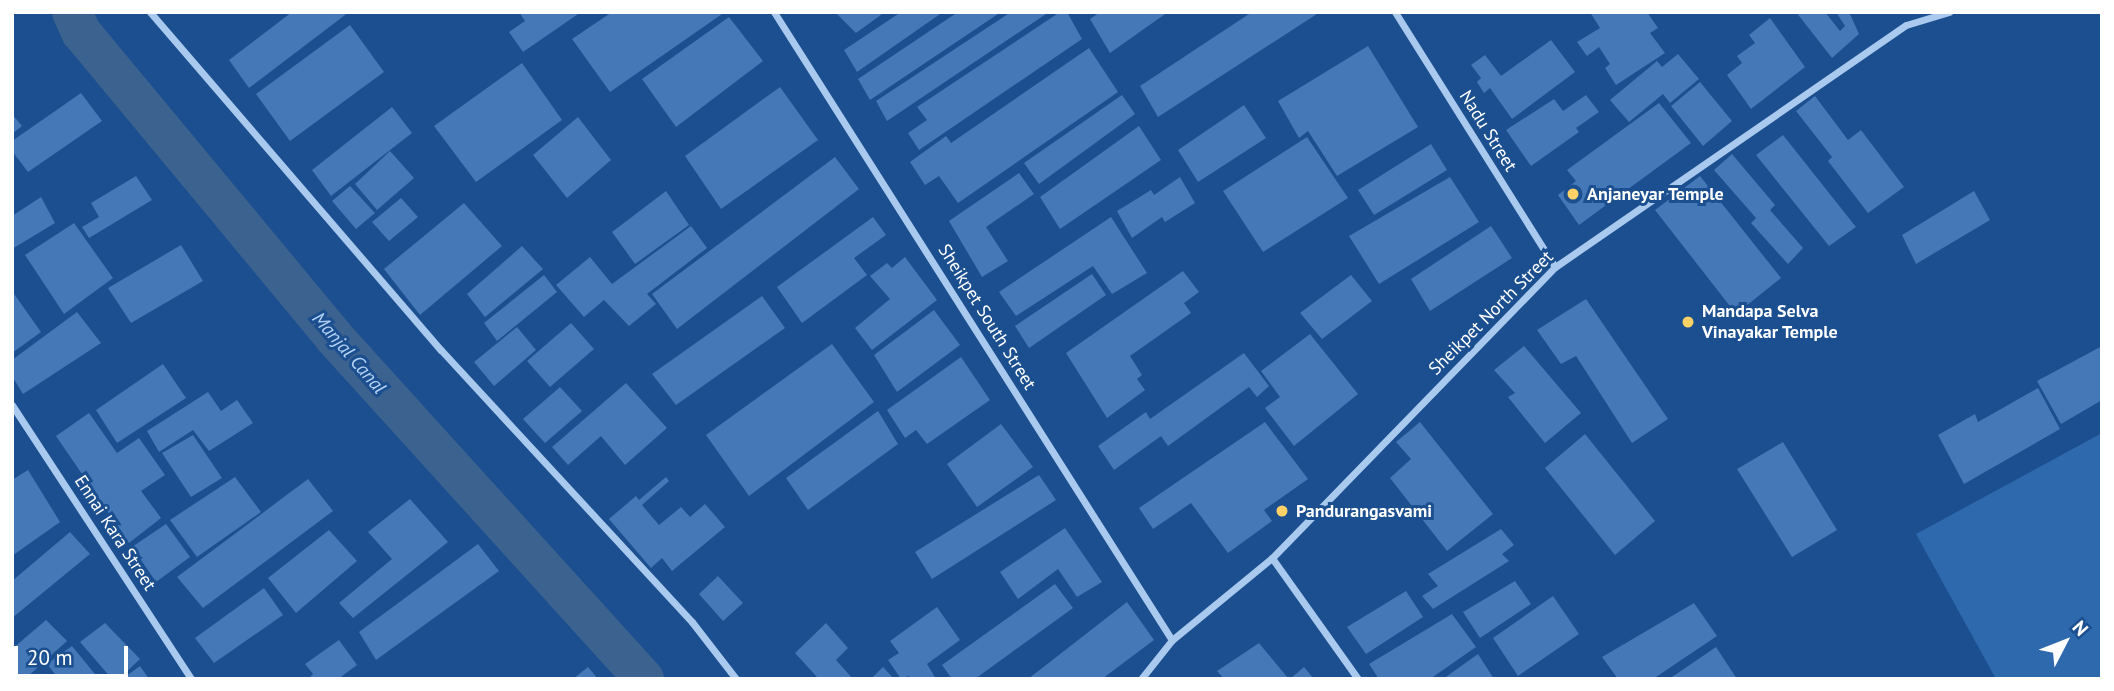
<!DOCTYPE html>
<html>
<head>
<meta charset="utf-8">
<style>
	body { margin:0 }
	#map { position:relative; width:2114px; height:691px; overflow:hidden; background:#1b4f8f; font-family:"PT Sans",sans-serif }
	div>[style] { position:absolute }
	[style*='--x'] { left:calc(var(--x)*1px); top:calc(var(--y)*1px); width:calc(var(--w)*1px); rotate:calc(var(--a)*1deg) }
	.green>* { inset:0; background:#2e69ad }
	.canal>* { height:40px; margin:-20px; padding:0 20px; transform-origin:20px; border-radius:20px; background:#3c6290 }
	.building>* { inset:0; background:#4478b7 }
	.street>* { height:7px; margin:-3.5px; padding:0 3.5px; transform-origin:3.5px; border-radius:3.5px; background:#a9c9ee }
	.dots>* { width:19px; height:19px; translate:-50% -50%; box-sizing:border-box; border:4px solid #1b4f8f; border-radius:50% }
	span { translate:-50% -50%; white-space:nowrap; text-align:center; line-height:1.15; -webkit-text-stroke:6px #1b4f8f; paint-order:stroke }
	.street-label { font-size:18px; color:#fff }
	.poi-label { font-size:18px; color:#fff; font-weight:700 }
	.left { translate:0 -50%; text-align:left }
	.water-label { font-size:19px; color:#b5d3f5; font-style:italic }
	.frame { position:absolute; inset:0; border:14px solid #fff; pointer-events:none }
	.north { position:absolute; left:2030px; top:607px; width:70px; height:70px; -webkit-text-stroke:5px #1b4f8f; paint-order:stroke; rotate:48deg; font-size:19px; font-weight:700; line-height:28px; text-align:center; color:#fff }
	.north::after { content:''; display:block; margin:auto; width:24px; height:32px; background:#fff; clip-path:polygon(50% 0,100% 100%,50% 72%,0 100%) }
	.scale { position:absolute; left:14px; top:646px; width:114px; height:32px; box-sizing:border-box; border:4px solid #fff; border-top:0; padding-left:9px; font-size:21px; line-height:24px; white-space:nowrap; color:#fff; -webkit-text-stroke:5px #1b4f8f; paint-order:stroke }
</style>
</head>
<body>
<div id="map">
	<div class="green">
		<i style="clip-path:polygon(2102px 433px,2102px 679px,1996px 679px,1916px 534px)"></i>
	</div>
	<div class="canal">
		<i style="--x:72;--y:12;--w:22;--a:66"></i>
		<i style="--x:81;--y:32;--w:395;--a:50.3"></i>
		<i style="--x:333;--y:336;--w:463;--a:47.8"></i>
	</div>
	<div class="building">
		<i style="clip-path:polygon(292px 12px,349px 12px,249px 88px,229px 60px)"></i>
		<i style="clip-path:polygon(519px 12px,581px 12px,523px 52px,509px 32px,525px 21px)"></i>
		<i style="clip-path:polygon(612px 12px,725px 12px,610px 92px,572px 39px)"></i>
		<i style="clip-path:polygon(835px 12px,885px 12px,856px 33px)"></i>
		<i style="clip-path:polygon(901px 12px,943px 12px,857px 72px,844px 50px)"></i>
		<i style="clip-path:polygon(958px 12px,1001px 12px,870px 100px,858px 79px)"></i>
		<i style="clip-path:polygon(1011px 12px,1049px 12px,887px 121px,876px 101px)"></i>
		<i style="clip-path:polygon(1060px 12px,1067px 12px,1082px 39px,919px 150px,908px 133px,927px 120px,917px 107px)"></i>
		<i style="clip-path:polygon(1100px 12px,1168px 12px,1110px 53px,1090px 19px)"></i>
		<i style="clip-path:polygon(1252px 12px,1320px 12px,1158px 117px,1140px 86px)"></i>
		<i style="clip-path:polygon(1590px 12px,1647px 12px,1658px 28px,1650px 33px,1665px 53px,1616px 85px,1605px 68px,1610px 64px,1599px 47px,1587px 56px,1577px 42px,1600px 28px)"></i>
		<i style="clip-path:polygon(1796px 12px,1825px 12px,1840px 31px,1845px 26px,1836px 12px,1849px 12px,1859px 34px,1832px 58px)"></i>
		<i style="clip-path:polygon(729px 17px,763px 61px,676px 127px,642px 79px)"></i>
		<i style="clip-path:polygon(1770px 18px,1805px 67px,1751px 109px,1727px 75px,1742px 63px,1737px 56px,1755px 43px,1749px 35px)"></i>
		<i style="clip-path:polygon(350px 25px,384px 72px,290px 141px,256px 94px)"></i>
		<i style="clip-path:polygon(1551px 40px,1575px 72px,1512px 119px,1490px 88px,1484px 93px,1477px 82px,1481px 78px,1471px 65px,1485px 55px,1501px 76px)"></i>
		<i style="clip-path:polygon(1368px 46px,1418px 127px,1337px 176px,1308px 131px,1299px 138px,1278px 101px)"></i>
		<i style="clip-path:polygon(1089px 48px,1118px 92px,958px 203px,939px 176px,925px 185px,910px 162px,946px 136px,951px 143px)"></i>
		<i style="clip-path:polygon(1678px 54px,1699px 79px,1670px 103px,1663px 94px,1629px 122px,1610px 100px,1657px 61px,1662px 67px)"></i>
		<i style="clip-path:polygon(522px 63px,562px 120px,476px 182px,434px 126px)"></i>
		<i style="clip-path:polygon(1700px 82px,1732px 121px,1703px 146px,1671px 106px)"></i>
		<i style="clip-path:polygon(780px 87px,818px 140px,721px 209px,685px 156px)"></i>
		<i style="clip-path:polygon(81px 93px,102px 121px,28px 172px,12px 151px,12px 141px)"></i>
		<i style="clip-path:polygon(1122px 95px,1135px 114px,1039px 184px,1024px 163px)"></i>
		<i style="clip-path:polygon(1586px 95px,1599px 112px,1576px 128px,1579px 132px,1531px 166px,1506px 130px,1554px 99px,1563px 111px)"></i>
		<i style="clip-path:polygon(1815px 96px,1848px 140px,1861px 130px,1904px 187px,1868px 213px,1828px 161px,1832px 157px,1796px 111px)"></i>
		<i style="clip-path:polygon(1659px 103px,1691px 143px,1579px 225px,1558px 195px,1576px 181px,1567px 170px)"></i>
		<i style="clip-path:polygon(1244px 105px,1266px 138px,1198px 182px,1178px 150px)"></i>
		<i style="clip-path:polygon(392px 107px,412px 133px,331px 196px,312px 170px)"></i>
		<i style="clip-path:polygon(12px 114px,22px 126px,12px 134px)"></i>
		<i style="clip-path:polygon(578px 117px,611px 160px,567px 198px,533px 155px)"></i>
		<i style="clip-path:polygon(1139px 126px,1161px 160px,1060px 229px,1040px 197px)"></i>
		<i style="clip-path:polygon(1783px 135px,1856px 227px,1829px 246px,1756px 155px)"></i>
		<i style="clip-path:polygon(1307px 137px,1348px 198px,1263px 252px,1223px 191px)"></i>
		<i style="clip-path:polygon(1431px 144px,1447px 170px,1374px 215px,1358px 190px)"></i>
		<i style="clip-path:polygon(390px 151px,414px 178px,377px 210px,355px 184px)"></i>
		<i style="clip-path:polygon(1732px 154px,1775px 205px,1770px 210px,1803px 248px,1788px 264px,1751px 223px,1756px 218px,1714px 170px)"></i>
		<i style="clip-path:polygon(835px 157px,859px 189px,677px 329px,652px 294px)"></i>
		<i style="clip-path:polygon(1019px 173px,1034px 194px,986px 227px,1008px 261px,982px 277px,949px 221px)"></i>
		<i style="clip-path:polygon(136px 176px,152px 200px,89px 238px,82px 227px,99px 217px,91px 203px)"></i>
		<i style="clip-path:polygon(1700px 176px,1781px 278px,1736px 314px,1655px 210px)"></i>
		<i style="clip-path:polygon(1180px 177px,1195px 203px,1165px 222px,1162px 217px,1132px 238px,1117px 211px,1151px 190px,1154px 195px)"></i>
		<i style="clip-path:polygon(1450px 177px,1479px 222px,1379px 284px,1349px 236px)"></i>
		<i style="clip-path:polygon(350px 186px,375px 213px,356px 229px,332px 201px)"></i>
		<i style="clip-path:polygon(666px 191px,689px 225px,635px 264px,612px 232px)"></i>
		<i style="clip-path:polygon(1974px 191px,1990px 220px,1916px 264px,1902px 235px)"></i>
		<i style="clip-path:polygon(41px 197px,55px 223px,12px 249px,12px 216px)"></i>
		<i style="clip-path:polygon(401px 198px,418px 217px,389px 241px,372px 222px)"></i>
		<i style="clip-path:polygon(464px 203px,502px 246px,420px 315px,384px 269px)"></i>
		<i style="clip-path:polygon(873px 217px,886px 235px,854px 258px,867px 275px,802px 323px,777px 287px)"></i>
		<i style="clip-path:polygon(1111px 217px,1147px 273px,1112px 294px,1093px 266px,1016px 316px,999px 292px)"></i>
		<i style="clip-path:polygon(74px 223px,113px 278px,64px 314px,25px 255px)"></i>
		<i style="clip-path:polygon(691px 226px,707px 248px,647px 294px,656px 304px,629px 326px,604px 300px,584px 317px,556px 285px,590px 257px,612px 284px)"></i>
		<i style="clip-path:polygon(1491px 226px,1512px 258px,1430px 311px,1411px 279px)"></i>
		<i style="clip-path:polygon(181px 245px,203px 281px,131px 323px,108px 288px)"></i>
		<i style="clip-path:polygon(522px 246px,543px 269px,485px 317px,467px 294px)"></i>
		<i style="clip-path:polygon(905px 257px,937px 300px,872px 350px,855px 328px,890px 299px,870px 276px,887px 263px,892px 268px)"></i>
		<i style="clip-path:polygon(1183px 271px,1199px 292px,1184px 303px,1191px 313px,1130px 356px,1142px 375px,1137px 379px,1145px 390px,1107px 418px,1066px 353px)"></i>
		<i style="clip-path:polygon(1092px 274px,1106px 295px,1029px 348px,1015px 326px)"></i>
		<i style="clip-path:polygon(544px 275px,557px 292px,497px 341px,484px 323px)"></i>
		<i style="clip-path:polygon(1351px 275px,1372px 301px,1322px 339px,1300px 313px)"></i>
		<i style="clip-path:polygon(12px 291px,41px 332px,12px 353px)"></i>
		<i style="clip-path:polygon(762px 296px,785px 328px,676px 405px,652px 374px)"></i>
		<i style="clip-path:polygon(1586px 299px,1668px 419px,1632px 443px,1576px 356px,1561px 364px,1537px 330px)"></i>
		<i style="clip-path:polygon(934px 310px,960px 345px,897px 392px,874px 355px)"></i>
		<i style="clip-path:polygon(77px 312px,101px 343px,23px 394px,12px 376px,12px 360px)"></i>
		<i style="clip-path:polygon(571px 323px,594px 349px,550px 387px,527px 361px)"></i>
		<i style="clip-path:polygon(517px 327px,536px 350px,494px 386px,474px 362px)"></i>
		<i style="clip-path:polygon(1310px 334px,1358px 394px,1294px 446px,1265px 408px,1280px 397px,1261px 371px)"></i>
		<i style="clip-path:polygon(832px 344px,874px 402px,749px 496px,706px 435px)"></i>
		<i style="clip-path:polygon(1524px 346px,1581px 413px,1545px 443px,1508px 397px,1515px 393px,1494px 370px)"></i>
		<i style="clip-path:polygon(2102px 346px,2102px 400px,2061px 424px,2037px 381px)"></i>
		<i style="clip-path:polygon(1244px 353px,1269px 386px,1257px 397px,1249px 387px,1168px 446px,1161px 436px,1114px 470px,1098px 446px,1146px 412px,1150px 419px)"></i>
		<i style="clip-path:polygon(961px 357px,990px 400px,927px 444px,916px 430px,905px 438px,887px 410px)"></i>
		<i style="clip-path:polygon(163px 364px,186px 398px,117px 443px,96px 410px)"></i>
		<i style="clip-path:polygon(626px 383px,667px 428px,625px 465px,601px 436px,568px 465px,552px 447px)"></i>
		<i style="clip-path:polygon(560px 387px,582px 411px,545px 443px,523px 419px)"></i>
		<i style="clip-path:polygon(2038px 388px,2060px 429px,1964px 484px,1938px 435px,1975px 414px,1978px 422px)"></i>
		<i style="clip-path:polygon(208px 392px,221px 411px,237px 400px,253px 423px,209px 451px,193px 430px,159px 452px,147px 431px)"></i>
		<i style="clip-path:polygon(878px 411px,898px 444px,808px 510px,786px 478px)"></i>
		<i style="clip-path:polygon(89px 413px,117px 453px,139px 438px,165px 475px,141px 491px,161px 518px,129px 543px,56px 436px)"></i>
		<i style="clip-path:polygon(1265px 422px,1308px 479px,1264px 510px,1272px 521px,1228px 553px,1191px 503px,1153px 529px,1139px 508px)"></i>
		<i style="clip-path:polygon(1420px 422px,1493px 514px,1447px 551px,1390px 478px,1411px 459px,1396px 442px)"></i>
		<i style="clip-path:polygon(1001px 424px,1033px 467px,977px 507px,947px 464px)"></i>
		<i style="clip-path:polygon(1585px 434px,1655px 521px,1615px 555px,1545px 468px)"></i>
		<i style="clip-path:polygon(193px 435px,222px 478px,191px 497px,162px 453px)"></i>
		<i style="clip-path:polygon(1783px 442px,1837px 530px,1792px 557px,1737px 469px)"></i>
		<i style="clip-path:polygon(28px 470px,60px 522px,12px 556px,12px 480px)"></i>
		<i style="clip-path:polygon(1039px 475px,1056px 500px,932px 579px,915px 552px)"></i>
		<i style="clip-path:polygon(235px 477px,261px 512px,197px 557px,170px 520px)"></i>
		<i style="clip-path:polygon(666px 477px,669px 481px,642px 505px,659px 525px,681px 507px,690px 517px,705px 504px,725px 527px,672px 571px,662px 558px,651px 568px,609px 519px,636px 496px,639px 500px)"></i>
		<i style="clip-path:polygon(308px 479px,333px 511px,203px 608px,177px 577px)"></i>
		<i style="clip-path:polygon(410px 499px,448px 542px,353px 618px,339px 603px,392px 559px,368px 532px)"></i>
		<i style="clip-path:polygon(166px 524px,190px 557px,156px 582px,132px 547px)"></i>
		<i style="clip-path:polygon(1065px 528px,1102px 582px,1077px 597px,1058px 569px,1018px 599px,1000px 572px)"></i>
		<i style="clip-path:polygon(1501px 529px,1514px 545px,1502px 554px,1509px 561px,1433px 609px,1422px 596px,1438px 586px,1428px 574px)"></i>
		<i style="clip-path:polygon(329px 530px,357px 561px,296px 613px,268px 578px)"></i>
		<i style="clip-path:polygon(70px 532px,90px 554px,12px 618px,12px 581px)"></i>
		<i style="clip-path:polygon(478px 544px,499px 571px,376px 660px,359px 632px)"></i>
		<i style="clip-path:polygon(718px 576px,743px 603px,723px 621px,699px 594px)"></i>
		<i style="clip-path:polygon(1515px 581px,1531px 604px,1480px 638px,1463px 612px)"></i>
		<i style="clip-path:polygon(1055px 584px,1073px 608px,975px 679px,952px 679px,942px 665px)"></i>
		<i style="clip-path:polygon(264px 588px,283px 615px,214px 663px,195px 638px)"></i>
		<i style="clip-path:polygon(1406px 591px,1423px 617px,1366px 654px,1347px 627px)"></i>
		<i style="clip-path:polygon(1553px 596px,1579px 634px,1518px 676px,1493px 638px)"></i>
		<i style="clip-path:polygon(1127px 602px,1154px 640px,1102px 679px,1028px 679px)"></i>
		<i style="clip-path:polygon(1694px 603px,1717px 636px,1653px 679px,1618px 679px,1602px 657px)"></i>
		<i style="clip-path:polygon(937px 607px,960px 640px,927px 664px,936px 679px,911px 679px,909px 676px,901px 679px,888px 660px,899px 653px,890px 641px)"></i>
		<i style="clip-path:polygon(1452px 614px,1476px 647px,1430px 679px,1379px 679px,1369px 664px)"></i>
		<i style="clip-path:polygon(46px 620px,67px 641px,25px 679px,16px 679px,12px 675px,12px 649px)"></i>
		<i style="clip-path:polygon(105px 623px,140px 659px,119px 679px,112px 679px,80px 642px)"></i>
		<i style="clip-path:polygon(826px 623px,848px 648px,836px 660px,853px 679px,814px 679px,817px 677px,795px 653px)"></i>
		<i style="clip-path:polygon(339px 640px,357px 665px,338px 679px,308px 679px,313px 674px,305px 664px)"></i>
		<i style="clip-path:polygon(1259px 643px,1287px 677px,1224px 679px,1217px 671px)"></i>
		<i style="clip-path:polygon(72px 646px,99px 679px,59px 679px,47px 664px)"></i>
		<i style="clip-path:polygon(1716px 647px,1737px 679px,1669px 679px)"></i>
		<i style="clip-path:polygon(1478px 654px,1494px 679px,1443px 679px)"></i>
		<i style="clip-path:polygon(140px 666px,149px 679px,122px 679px)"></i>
		<i style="clip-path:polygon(588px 667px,598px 679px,573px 679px)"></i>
		<i style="clip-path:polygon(883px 667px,894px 679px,871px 679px)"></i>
		<i style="clip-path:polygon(1304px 667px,1314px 679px,1290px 679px)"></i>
	</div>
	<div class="street">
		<i style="--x:150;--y:12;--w:446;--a:49.3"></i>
		<i style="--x:441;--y:350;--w:370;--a:47.3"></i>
		<i style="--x:692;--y:622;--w:72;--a:52.3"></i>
		<i style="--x:774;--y:12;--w:743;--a:57.64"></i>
		<i style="--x:1395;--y:12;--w:301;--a:57.9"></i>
		<i style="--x:12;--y:405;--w:327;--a:56.8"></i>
		<i style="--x:1272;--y:558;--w:148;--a:54.6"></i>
		<i style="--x:1141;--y:679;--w:50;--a:-51.5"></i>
		<i style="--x:1172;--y:640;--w:129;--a:-39.4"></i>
		<i style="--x:1272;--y:558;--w:406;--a:-45.8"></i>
		<i style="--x:1555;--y:267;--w:426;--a:-34.6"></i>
		<i style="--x:1906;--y:25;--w:45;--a:-16.8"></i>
	</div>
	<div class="dots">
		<i style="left:1573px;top:194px;background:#ffd166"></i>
		<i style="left:1688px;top:322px;background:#ffd166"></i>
		<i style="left:1282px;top:511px;background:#ffd166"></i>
	</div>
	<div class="street-label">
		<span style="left:1488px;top:131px;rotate:58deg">Nadu Street</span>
		<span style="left:1491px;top:313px;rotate:-45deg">Sheikpet North Street</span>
		<span style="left:987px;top:317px;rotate:58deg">Sheikpet South Street</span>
		<span style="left:115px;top:533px;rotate:57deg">Ennai Kara Street</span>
	</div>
	<div class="poi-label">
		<span class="left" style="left:1587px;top:194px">Anjaneyar Temple</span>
		<span class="left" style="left:1702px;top:322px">Mandapa Selva<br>Vinayakar Temple</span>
		<span class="left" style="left:1296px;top:511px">Pandurangasvami</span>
	</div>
	<div class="water-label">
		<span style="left:349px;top:353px;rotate:49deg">Manjal Canal</span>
	</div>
	<div class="frame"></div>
	<div class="north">N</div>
	<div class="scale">20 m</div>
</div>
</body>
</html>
